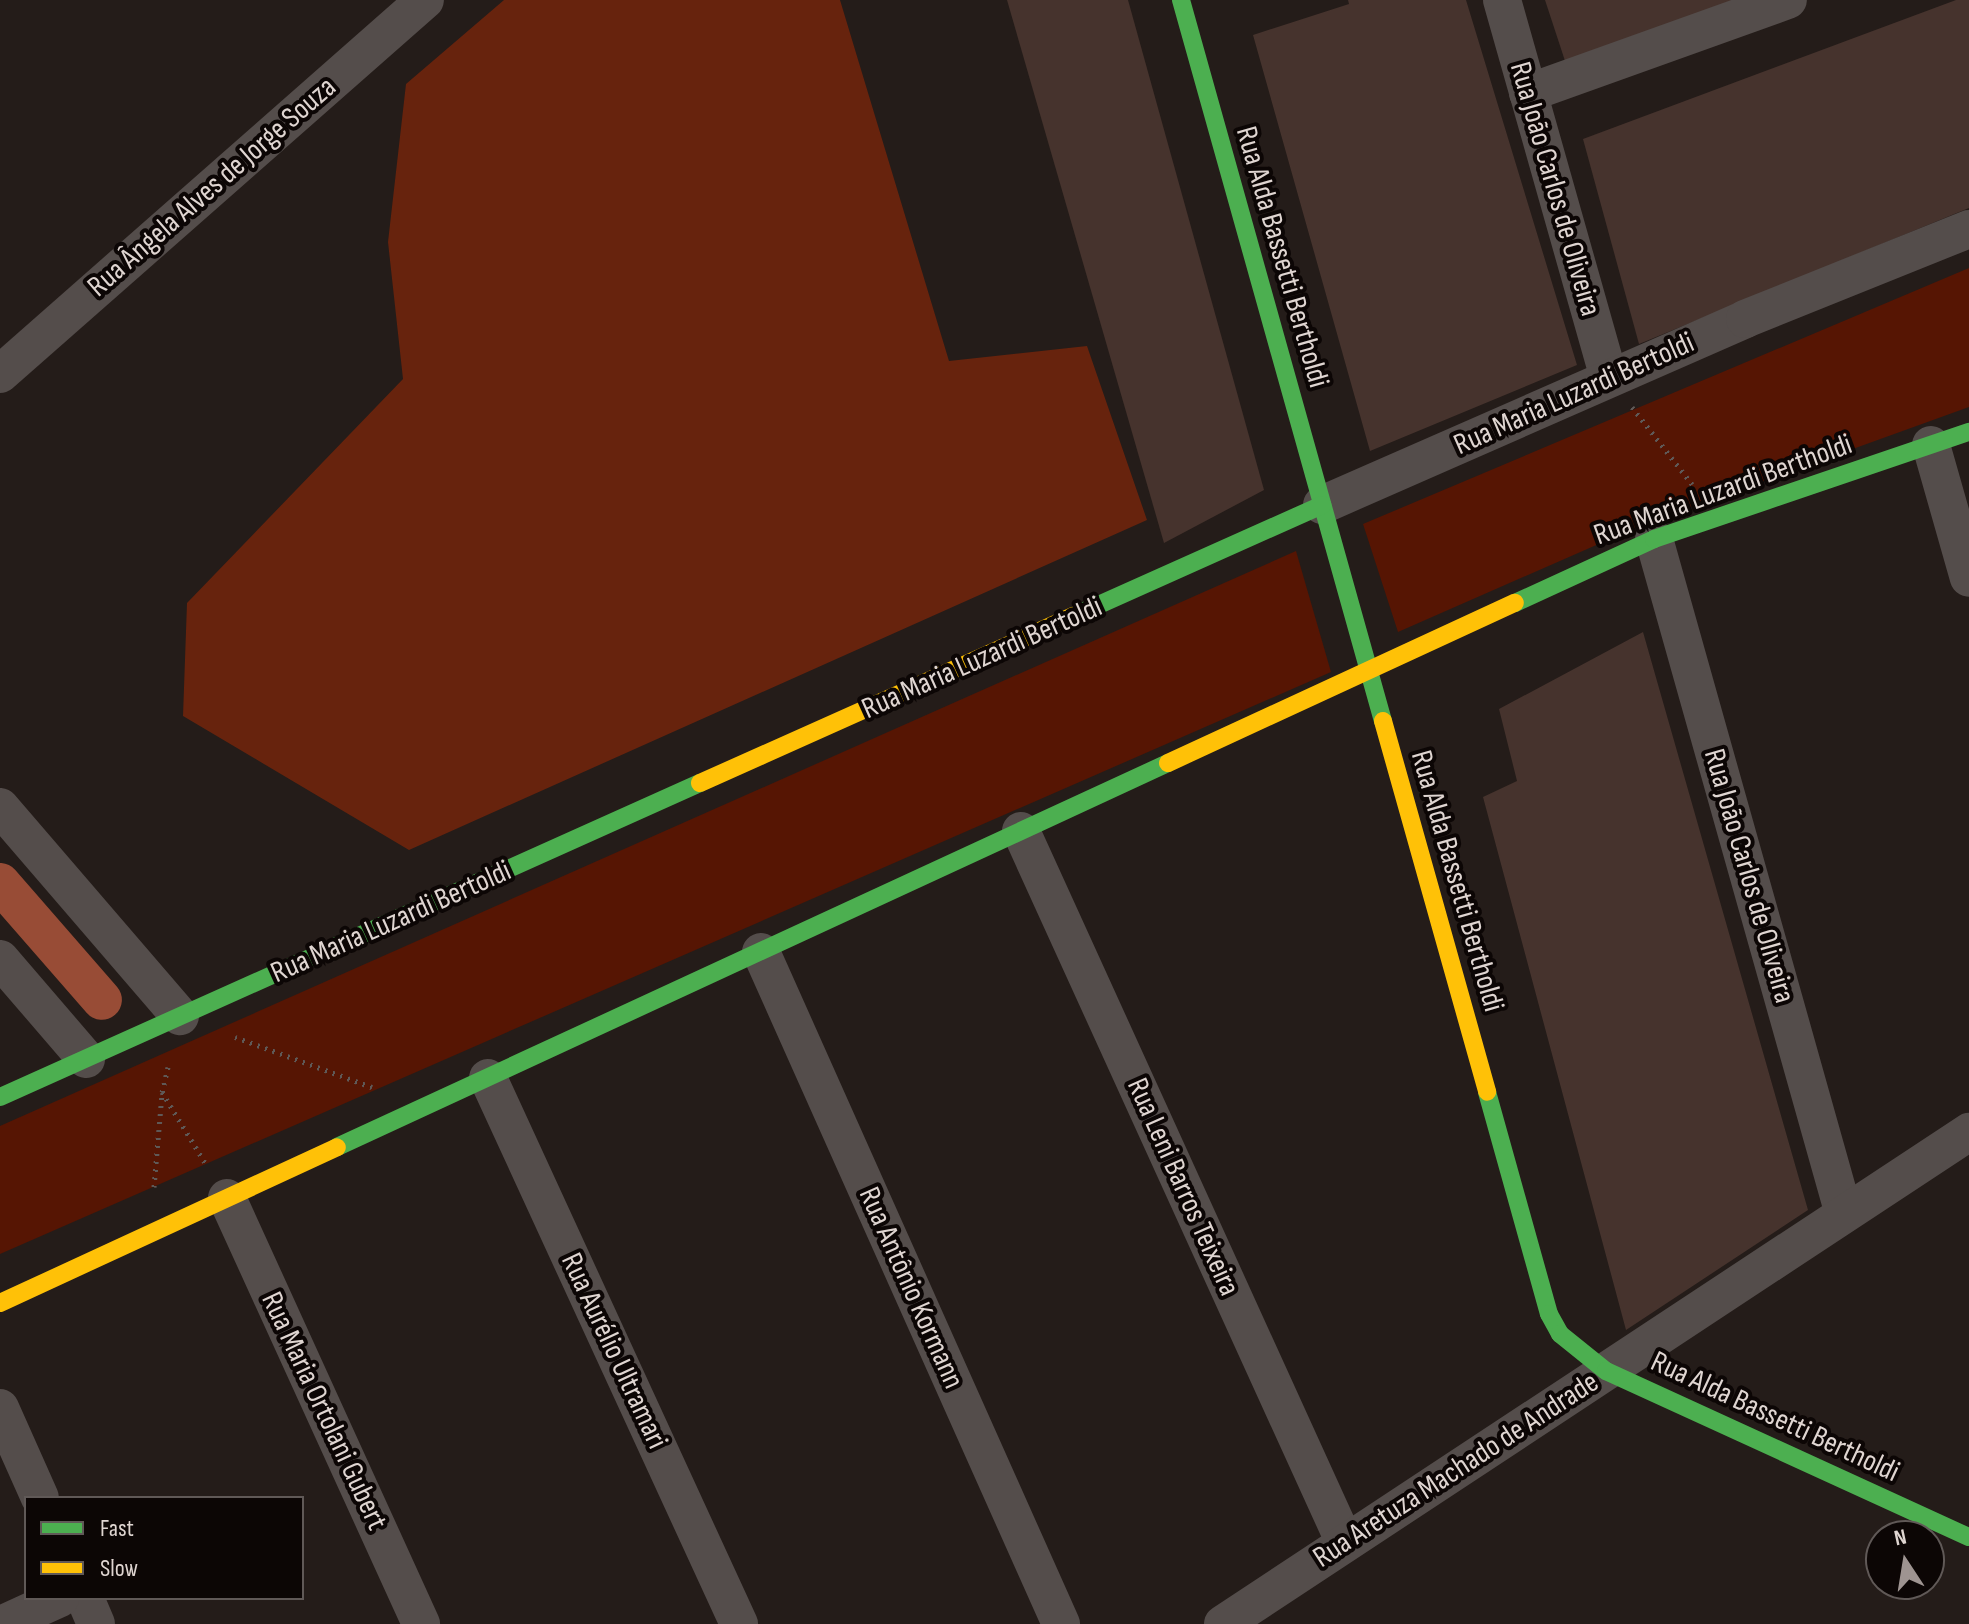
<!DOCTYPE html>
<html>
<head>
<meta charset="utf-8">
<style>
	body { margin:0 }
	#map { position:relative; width:1969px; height:1624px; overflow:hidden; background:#241c19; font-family:"Sofia Sans Condensed",sans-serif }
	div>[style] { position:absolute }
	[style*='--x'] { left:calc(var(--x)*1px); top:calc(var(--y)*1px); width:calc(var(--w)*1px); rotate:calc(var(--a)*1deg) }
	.green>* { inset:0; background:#561503 }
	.forest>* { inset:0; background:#67230d }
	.canal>* { height:40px; margin:-20px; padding:0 20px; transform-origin:20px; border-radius:20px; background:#984c36 }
	.building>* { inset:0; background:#46332d }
	.path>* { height:5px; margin-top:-2.5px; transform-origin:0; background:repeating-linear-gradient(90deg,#5f5957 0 2px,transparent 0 8px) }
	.street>* { height:38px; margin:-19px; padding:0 19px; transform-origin:19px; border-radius:19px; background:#544d4b }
	.fast>* { height:18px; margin:-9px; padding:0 9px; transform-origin:9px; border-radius:9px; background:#4caf50 }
	.slow>* { height:18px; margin:-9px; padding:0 9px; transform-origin:9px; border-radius:9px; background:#ffc107 }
	span { translate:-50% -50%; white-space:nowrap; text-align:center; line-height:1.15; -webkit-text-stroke:8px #0c0605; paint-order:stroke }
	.street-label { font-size:30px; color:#dfd5d1 }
	.legend { position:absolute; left:24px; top:1496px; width:280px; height:104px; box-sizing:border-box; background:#0c0605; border:2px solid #605957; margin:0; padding:10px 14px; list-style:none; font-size:24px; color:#dfd5d1 }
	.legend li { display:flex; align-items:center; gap:16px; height:40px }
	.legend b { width:40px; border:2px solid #605957 }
	.north { position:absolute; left:1865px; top:1520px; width:80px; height:80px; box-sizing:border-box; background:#0c0605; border:2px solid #605957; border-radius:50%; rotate:348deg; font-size:22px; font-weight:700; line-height:32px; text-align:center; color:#dfd5d1 }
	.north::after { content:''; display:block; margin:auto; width:28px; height:36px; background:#9e9491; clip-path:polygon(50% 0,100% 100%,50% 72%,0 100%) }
</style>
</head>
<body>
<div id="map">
	<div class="green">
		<i style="clip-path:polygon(1969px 268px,1969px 407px,1642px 525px,1398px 632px,1363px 524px)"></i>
		<i style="clip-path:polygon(1296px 551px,1331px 672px,0 1254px,0 1126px)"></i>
	</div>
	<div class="forest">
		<i style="clip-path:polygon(504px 0,840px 0,949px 361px,1087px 346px,1147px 520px,409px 850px,183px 716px,187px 603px,403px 379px,388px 242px,406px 84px)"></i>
	</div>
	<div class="canal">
		<i style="--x:0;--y:883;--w:155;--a:48.9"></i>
	</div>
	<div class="building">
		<i style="clip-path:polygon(1007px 0,1128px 0,1264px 490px,1164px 543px)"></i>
		<i style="clip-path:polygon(1348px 0,1466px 0,1577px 365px,1370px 451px,1253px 35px,1349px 4px)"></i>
		<i style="clip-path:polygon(1545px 0,1754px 0,1567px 67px)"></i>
		<i style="clip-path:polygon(1956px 0,1969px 0,1969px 208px,1639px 344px,1583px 139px)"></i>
		<i style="clip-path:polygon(1643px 632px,1808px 1210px,1626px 1330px,1483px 797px,1517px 781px,1499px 709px)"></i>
	</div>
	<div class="path">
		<i style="--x:1632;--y:407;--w:98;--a:52.1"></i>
		<i style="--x:235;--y:1037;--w:146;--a:20.1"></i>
		<i style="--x:168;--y:1067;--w:26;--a:103"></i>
		<i style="--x:162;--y:1092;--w:84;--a:58.6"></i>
		<i style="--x:154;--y:1187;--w:94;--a:-85.1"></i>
	</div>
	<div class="street">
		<i style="--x:1502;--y:0;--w:393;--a:74.2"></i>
		<i style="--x:1528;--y:93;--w:276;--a:-19.7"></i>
		<i style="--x:0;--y:374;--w:566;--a:-41.35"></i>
		<i style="--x:1931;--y:445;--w:138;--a:74.1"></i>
		<i style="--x:1322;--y:505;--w:462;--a:-23.7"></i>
		<i style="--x:1745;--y:319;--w:241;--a:-21.9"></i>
		<i style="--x:1654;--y:539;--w:701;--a:74.28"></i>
		<i style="--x:0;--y:807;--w:276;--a:49.3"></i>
		<i style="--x:1021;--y:831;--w:782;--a:65.53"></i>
		<i style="--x:761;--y:952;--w:736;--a:65.94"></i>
		<i style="--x:0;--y:959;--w:132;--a:49.3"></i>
		<i style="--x:488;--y:1078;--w:601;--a:65.31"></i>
		<i style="--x:227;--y:1198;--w:468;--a:65.5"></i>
		<i style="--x:0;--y:1408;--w:98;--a:66"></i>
		<i style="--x:85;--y:1598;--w:28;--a:67"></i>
		<i style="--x:3;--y:1624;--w:63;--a:-24.5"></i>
		<i style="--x:1223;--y:1624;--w:894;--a:-33.41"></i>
	</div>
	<div class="fast">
		<i style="--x:1181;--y:0;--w:749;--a:74.35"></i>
		<i style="--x:1515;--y:603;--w:153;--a:-24.7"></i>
		<i style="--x:1654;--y:539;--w:333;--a:-18.8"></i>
		<i style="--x:1074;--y:616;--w:272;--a:-24.1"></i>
		<i style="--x:1487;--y:1092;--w:230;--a:74.4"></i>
		<i style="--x:1549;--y:1314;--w:23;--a:61"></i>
		<i style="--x:1560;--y:1334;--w:59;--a:38.8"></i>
		<i style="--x:1606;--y:1371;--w:399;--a:24.6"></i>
		<i style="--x:0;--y:1097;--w:767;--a:-24.16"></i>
		<i style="--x:337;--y:1147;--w:915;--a:-24.8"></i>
	</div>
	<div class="slow">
		<i style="--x:1383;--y:721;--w:385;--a:74.3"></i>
		<i style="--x:1168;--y:763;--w:382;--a:-24.8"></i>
		<i style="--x:700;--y:783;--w:410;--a:-24.1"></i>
		<i style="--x:0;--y:1303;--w:371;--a:-24.8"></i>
	</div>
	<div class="street-label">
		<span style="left:212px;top:187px;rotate:-41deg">Rua Ângela Alves de Jorge Souza</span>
		<span style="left:1555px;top:189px;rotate:74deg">Rua João Carlos de Oliveira</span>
		<span style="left:1282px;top:257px;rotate:74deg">Rua Alda Bassetti Bertholdi</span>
		<span style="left:1574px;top:394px;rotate:-24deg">Rua Maria Luzardi Bertoldi</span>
		<span style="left:1723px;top:490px;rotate:-20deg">Rua Maria Luzardi Bertholdi</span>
		<span style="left:982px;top:658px;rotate:-24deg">Rua Maria Luzardi Bertoldi</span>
		<span style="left:1749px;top:876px;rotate:74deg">Rua João Carlos de Oliveira</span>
		<span style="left:1457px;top:881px;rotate:74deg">Rua Alda Bassetti Bertholdi</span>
		<span style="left:391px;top:922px;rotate:-24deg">Rua Maria Luzardi Bertoldi</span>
		<span style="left:1183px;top:1187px;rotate:66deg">Rua Leni Barros Teixeira</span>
		<span style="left:911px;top:1288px;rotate:66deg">Rua Antônio Kormann</span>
		<span style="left:614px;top:1351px;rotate:65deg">Rua Aurélio Ultramari</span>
		<span style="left:324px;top:1411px;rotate:65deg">Rua Maria Ortolani Gubert</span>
		<span style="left:1775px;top:1417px;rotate:25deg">Rua Alda Bassetti Bertholdi</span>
		<span style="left:1456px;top:1470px;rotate:-33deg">Rua Aretuza Machado de Andrade</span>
	</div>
	<ul class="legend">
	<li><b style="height:10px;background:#4caf50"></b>Fast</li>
	<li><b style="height:10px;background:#ffc107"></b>Slow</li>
	</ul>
	<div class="north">N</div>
</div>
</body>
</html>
